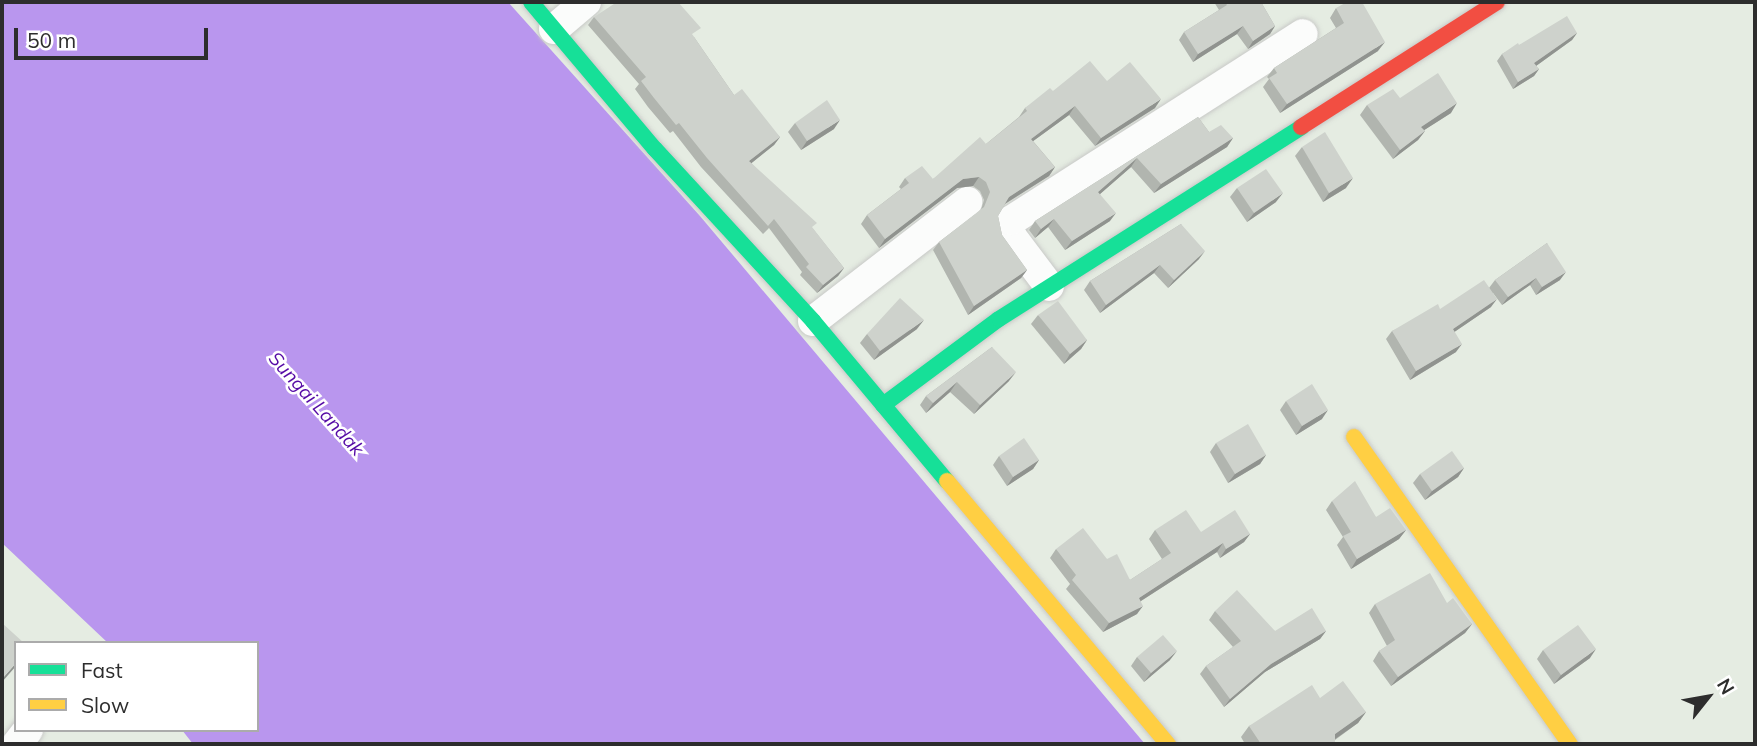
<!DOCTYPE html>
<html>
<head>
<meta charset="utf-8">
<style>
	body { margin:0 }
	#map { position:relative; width:1757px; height:746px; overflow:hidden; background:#e5ece2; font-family:Mulish,sans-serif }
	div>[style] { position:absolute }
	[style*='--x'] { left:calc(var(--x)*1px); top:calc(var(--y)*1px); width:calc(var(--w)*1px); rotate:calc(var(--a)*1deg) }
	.water>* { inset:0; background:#b996ee }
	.roads { filter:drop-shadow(0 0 2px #c8c9c7) drop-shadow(0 0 2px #c8c9c7) }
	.street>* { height:30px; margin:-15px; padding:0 15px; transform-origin:15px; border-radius:15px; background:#fbfcfb }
	.fast>* { height:16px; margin:-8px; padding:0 8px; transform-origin:8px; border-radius:8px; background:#16e098 }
	.slow>* { height:16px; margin:-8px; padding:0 8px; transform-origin:8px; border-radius:8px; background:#ffcf43 }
	.jam>* { height:16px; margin:-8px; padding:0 8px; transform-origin:8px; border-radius:8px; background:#f24e42 }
	.wall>* { inset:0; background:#b1b5af }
	.shaded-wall>* { inset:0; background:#90938f }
	.building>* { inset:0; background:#ced2cc }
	span { translate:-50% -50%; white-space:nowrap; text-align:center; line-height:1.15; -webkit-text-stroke:5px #fff; paint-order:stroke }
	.water-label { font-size:19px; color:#550aa5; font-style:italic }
	.frame { position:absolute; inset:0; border:4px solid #2d2d2d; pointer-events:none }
	.legend { position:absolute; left:14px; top:641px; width:245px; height:91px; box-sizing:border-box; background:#fff; border:2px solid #ababab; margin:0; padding:9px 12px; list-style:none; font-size:21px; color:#2d2d2d }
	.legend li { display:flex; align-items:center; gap:14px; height:35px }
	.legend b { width:35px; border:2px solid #ababab }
	.north { position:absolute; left:1673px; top:662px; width:70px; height:70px; -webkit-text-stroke:5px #fff; paint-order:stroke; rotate:59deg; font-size:19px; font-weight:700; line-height:28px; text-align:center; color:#2d2d2d }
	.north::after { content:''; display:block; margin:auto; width:24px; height:32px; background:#2d2d2d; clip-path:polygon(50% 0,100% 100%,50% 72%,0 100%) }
	.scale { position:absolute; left:14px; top:28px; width:194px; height:32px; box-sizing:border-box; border:4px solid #2d2d2d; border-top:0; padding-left:9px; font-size:21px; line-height:24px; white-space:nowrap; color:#2d2d2d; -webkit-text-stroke:5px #fff; paint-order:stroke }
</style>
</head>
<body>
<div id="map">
	<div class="water">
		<i style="clip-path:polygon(2px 2px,508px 2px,700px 216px,1145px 744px,193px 744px,182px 730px,257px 730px,257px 643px,108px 643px,2px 543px)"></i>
	</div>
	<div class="roads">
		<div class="street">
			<i style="--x:554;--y:29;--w:42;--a:-40.2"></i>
			<i style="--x:1049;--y:286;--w:61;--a:-127.1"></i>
			<i style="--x:1012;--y:237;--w:9;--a:-111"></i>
			<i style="--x:1009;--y:229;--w:9;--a:-72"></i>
			<i style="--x:1012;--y:220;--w:345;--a:-32.6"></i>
			<i style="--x:813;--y:321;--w:195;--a:-37.7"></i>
			<i style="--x:17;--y:744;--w:18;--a:-52"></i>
		</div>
		<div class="fast">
			<i style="--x:531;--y:2;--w:192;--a:49.9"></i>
			<i style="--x:655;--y:149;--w:234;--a:47.4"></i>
			<i style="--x:813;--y:321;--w:209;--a:50.1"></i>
			<i style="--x:883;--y:405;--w:144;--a:-36.6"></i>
			<i style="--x:999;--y:319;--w:358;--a:-32.4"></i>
		</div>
		<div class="slow">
			<i style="--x:1354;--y:437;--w:375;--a:54.9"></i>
			<i style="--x:947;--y:481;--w:344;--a:50"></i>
		</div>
		<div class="jam">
			<i style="--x:1301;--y:127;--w:232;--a:-32.5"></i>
		</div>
	</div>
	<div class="wall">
		<i style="clip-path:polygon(1214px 2px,1261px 2px,1275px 26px,1270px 34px,1248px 49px,1237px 34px,1193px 62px,1179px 40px,1184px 32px,1219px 10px)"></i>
		<i style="clip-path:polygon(1336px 8px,1378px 51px,1280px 113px,1263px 87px,1269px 79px,1267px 77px,1274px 68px,1336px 28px,1330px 18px)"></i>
		<i style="clip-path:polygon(594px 17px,694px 37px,734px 95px,780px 137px,774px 145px,751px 163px,813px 229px,844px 268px,838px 276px,817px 293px,800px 275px,802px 272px,769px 228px,763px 234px,701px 167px,673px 131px,670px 133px,648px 107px,635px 89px,639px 84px,588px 25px)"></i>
		<i style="clip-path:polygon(1577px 33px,1572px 40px,1536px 66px,1539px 69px,1534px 76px,1513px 89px,1497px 61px,1502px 54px,1519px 45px)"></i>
		<i style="clip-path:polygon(1107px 81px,1155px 108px,1095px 146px,1069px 115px,1033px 141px,1055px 167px,1049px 176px,1005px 204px,998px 216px,1002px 235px,1027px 270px,1021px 278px,968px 315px,933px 250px,939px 242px,981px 210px,984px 200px,980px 191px,973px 186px,957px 188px,879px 248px,861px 224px,867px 215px,901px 189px,899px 187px,905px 178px,933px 179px,986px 144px,1019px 117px,1025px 108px,1053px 91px)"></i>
		<i style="clip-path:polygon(1367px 105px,1451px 113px,1424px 130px,1425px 131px,1418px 140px,1393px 159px,1360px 115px)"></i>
		<i style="clip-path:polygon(1198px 117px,1209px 132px,1233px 138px,1227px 147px,1154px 193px,1131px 167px,1100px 194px,1110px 221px,1065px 250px,1048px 227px,1035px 238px,1029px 230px,1035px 221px)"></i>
		<i style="clip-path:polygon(795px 123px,834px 129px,801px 150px,788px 132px)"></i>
		<i style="clip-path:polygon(1302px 147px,1346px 188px,1323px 202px,1295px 156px)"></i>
		<i style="clip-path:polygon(1237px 188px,1276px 202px,1247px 222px,1230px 197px)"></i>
		<i style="clip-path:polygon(1181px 224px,1199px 259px,1168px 288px,1154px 273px,1100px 313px,1084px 290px,1090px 281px)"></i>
		<i style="clip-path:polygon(1547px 243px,1560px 280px,1536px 295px,1530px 285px,1502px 305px,1493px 293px,1491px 307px,1454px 332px,1456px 352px,1410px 380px,1386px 339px,1392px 331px,1489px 288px,1495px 280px)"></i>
		<i style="clip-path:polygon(1038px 315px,1087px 340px,1081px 349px,1064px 364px,1031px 324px)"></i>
		<i style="clip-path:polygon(917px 329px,874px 360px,860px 343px,867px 334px)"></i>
		<i style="clip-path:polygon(992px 347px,1009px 381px,974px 414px,950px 392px,926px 413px,920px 405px,926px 396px)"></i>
		<i style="clip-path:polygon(1286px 401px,1322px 419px,1296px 435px,1280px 410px)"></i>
		<i style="clip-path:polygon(1216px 443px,1266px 455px,1260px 464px,1228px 483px,1210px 452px)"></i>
		<i style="clip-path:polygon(999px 456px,1039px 460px,1033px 469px,1007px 486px,993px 465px)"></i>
		<i style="clip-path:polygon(1464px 468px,1458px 477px,1425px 500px,1413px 483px,1420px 474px)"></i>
		<i style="clip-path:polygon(1332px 501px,1376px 517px,1406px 530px,1399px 539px,1351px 569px,1337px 545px,1343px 537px,1326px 510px)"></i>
		<i style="clip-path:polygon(1155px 530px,1250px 534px,1244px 542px,1220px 558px,1217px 552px,1141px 601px,1137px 614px,1103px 632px,1066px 589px,1070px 584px,1050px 558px,1056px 549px,1107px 559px,1130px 580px,1162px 559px,1149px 539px)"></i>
		<i style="clip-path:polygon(1447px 603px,1472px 624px,1465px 633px,1391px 686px,1373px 661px,1379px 651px,1387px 646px,1369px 613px,1375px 604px)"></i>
		<i style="clip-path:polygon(1215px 611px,1275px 631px,1326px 631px,1320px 639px,1265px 672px,1224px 707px,1200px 674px,1206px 666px,1233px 647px,1209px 620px)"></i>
		<i style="clip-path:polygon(1543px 650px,1590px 658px,1554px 684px,1537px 659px)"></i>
		<i style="clip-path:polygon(1137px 657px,1170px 660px,1144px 682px,1131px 666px)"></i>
		<i style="clip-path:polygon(1320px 698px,1366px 712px,1358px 723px,1335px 740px,1335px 744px,1245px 744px,1241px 737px,1249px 726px)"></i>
	</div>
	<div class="shaded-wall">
		<i style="clip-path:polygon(1243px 26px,1237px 34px,1193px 62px,1198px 54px)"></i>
		<i style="clip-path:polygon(1275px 26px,1270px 34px,1248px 49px,1253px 41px)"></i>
		<i style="clip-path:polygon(1577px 33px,1572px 40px,1529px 71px,1534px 63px)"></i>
		<i style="clip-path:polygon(1385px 42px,1378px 51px,1280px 113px,1287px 104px)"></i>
		<i style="clip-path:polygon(1539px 69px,1534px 76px,1513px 89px,1518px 82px)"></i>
		<i style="clip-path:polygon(1161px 99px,1155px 108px,1095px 146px,1101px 138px)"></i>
		<i style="clip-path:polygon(1457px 103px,1451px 113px,1415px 136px,1421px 127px)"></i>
		<i style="clip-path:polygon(1075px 106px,1069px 115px,1025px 147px,1031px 139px)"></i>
		<i style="clip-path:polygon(840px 120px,834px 129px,801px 150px,807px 141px)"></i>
		<i style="clip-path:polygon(1425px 131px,1418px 140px,1393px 159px,1400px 150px)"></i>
		<i style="clip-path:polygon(780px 137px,774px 145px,743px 170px,749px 161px)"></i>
		<i style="clip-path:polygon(1233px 138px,1227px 147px,1154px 193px,1161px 184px)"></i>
		<i style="clip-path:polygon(1137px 158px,1131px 167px,1092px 201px,1098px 192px)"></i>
		<i style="clip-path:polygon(1055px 167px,1049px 176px,1003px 205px,1009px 197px)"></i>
		<i style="clip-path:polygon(979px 177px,973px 186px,957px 188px,879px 248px,885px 239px,963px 179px)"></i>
		<i style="clip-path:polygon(1353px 178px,1346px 188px,1323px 202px,1329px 193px)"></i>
		<i style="clip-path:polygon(1283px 193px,1276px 202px,1247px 222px,1254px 213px)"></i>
		<i style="clip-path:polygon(1116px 213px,1110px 221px,1065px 250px,1072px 241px)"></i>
		<i style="clip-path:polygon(1054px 219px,1048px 227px,1035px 238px,1041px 229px)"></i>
		<i style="clip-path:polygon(1205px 251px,1199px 259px,1168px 288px,1174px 280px)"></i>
		<i style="clip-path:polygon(1160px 265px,1154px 273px,1100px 313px,1106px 305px)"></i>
		<i style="clip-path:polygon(844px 268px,838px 276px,817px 293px,823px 285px)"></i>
		<i style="clip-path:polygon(1027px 270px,1021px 278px,968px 315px,974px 306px)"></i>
		<i style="clip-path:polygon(1566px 272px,1560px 280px,1536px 295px,1542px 287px)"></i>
		<i style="clip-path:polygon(1536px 278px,1530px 285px,1502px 305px,1508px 297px)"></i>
		<i style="clip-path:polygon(1497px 299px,1491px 307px,1447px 337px,1453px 329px)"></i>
		<i style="clip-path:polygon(924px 320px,917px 329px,874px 360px,880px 351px)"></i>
		<i style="clip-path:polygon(1087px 340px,1081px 349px,1064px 364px,1070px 354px)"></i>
		<i style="clip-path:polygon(1462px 344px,1456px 352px,1410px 380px,1416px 371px)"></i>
		<i style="clip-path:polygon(1016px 372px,1009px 381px,974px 414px,980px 405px)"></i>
		<i style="clip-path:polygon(957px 382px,950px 392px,926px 413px,933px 403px)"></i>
		<i style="clip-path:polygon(1328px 410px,1322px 419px,1296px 435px,1302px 426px)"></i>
		<i style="clip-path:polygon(1266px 455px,1260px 464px,1228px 483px,1235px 474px)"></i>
		<i style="clip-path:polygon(1039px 460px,1033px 469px,1007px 486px,1013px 477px)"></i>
		<i style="clip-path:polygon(1464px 468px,1458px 477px,1425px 500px,1432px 491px)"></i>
		<i style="clip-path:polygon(1406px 530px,1399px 539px,1351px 569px,1357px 559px)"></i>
		<i style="clip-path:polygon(1250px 534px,1244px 542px,1220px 558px,1226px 549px)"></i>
		<i style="clip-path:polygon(1223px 543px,1217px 552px,1133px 606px,1139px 598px)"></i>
		<i style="clip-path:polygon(1143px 606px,1137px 614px,1103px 632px,1109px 623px)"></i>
		<i style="clip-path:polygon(1472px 624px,1465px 633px,1391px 686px,1398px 677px)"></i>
		<i style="clip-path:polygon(1326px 631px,1320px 639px,1265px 672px,1224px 707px,1230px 699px,1271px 664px)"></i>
		<i style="clip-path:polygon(1596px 649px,1590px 658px,1554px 684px,1561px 675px)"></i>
		<i style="clip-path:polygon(1177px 651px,1170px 660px,1144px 682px,1151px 673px)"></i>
		<i style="clip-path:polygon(16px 663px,16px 666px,2px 682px,2px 679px)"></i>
		<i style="clip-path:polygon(1366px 712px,1358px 723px,1328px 744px,1335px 734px)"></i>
	</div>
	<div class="building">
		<i style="clip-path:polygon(617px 2px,678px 2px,701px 28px,692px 34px,734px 95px,742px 89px,780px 137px,749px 161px,817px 223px,812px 227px,844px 268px,823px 285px,806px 267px,809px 264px,774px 219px,768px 226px,707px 158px,679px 123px,676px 125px,654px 98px,641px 81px,646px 77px,594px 17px)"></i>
		<i style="clip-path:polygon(1225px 2px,1261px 2px,1275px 26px,1253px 41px,1243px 26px,1198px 54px,1184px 32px,1227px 5px)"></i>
		<i style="clip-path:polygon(1347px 2px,1362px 2px,1385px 42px,1287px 104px,1269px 78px,1277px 73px,1274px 68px,1344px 23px,1336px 8px)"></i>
		<i style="clip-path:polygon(1567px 16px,1577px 33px,1534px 63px,1539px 69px,1518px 82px,1502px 54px,1518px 43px,1519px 45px)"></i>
		<i style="clip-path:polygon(1090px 61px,1107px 81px,1130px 62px,1161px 99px,1101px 138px,1075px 106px,1031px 139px,1055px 167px,1009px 197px,998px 216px,1002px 235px,1027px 270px,974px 306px,939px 242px,984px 207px,990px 192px,986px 182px,979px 177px,963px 179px,885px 239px,867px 215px,909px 183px,905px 178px,922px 166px,933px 179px,980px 137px,986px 144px,1027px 111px,1025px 108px,1050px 88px,1053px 91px)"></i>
		<i style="clip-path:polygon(1438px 73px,1457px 103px,1421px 127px,1425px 131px,1400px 150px,1367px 105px,1393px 89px,1400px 98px)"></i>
		<i style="clip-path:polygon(827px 100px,840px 120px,807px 141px,795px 123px)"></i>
		<i style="clip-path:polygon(1198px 117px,1209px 132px,1221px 125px,1233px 138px,1161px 184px,1137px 158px,1098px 192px,1116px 213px,1072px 241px,1054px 219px,1041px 229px,1035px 221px)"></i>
		<i style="clip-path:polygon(1325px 132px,1353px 178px,1329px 193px,1302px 147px)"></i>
		<i style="clip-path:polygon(1266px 169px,1283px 193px,1254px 213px,1237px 188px)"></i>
		<i style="clip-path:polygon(1181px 224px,1205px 251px,1174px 280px,1160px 265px,1106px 305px,1090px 281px)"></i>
		<i style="clip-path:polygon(1547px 243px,1566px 272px,1542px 287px,1536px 278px,1508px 297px,1495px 280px)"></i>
		<i style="clip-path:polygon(1484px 280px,1497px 299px,1453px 329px,1462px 344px,1416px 371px,1392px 331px,1438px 304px,1440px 309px)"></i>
		<i style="clip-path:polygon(900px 298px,924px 320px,880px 351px,867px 334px)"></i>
		<i style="clip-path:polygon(1058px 301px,1087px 340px,1070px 354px,1038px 315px)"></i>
		<i style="clip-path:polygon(992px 347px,1016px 372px,980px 405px,957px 382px,933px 403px,926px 396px)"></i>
		<i style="clip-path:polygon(1312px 384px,1328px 410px,1302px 426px,1286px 401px)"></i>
		<i style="clip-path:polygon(1248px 424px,1266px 455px,1235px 474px,1216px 443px)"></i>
		<i style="clip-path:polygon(1024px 438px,1039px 460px,1013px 477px,999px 456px)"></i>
		<i style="clip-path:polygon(1452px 451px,1464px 468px,1432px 491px,1420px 474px)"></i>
		<i style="clip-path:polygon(1355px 481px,1376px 517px,1390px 508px,1406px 530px,1357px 559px,1343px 536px,1351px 532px,1332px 501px)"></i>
		<i style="clip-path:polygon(1186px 510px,1201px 532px,1235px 510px,1250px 534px,1226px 549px,1223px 543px,1139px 598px,1143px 606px,1109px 623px,1072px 580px,1076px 575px,1056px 549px,1083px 528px,1107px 559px,1117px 554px,1130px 580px,1171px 553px,1155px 530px)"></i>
		<i style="clip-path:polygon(1430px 573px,1447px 603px,1453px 598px,1472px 624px,1398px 677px,1379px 651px,1395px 640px,1375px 604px)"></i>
		<i style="clip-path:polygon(1237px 590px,1275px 631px,1312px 608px,1326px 631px,1271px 664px,1230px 699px,1206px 666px,1241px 641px,1215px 611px)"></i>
		<i style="clip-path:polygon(2px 623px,24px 643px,16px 643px,16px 663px,2px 679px)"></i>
		<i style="clip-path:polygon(1578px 625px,1596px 649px,1561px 675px,1543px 650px)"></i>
		<i style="clip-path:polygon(1163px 635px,1177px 651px,1151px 673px,1137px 657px)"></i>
		<i style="clip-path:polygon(1343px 681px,1366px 712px,1335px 734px,1335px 744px,1261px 744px,1249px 726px,1312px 685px,1320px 698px)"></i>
	</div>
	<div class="water-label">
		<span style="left:316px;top:404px;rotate:48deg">Sungai Landak</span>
	</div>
	<div class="frame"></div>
	<ul class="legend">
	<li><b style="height:9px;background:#16e098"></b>Fast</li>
	<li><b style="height:9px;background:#ffcf43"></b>Slow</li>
	</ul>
	<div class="north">N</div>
	<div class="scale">50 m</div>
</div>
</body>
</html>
